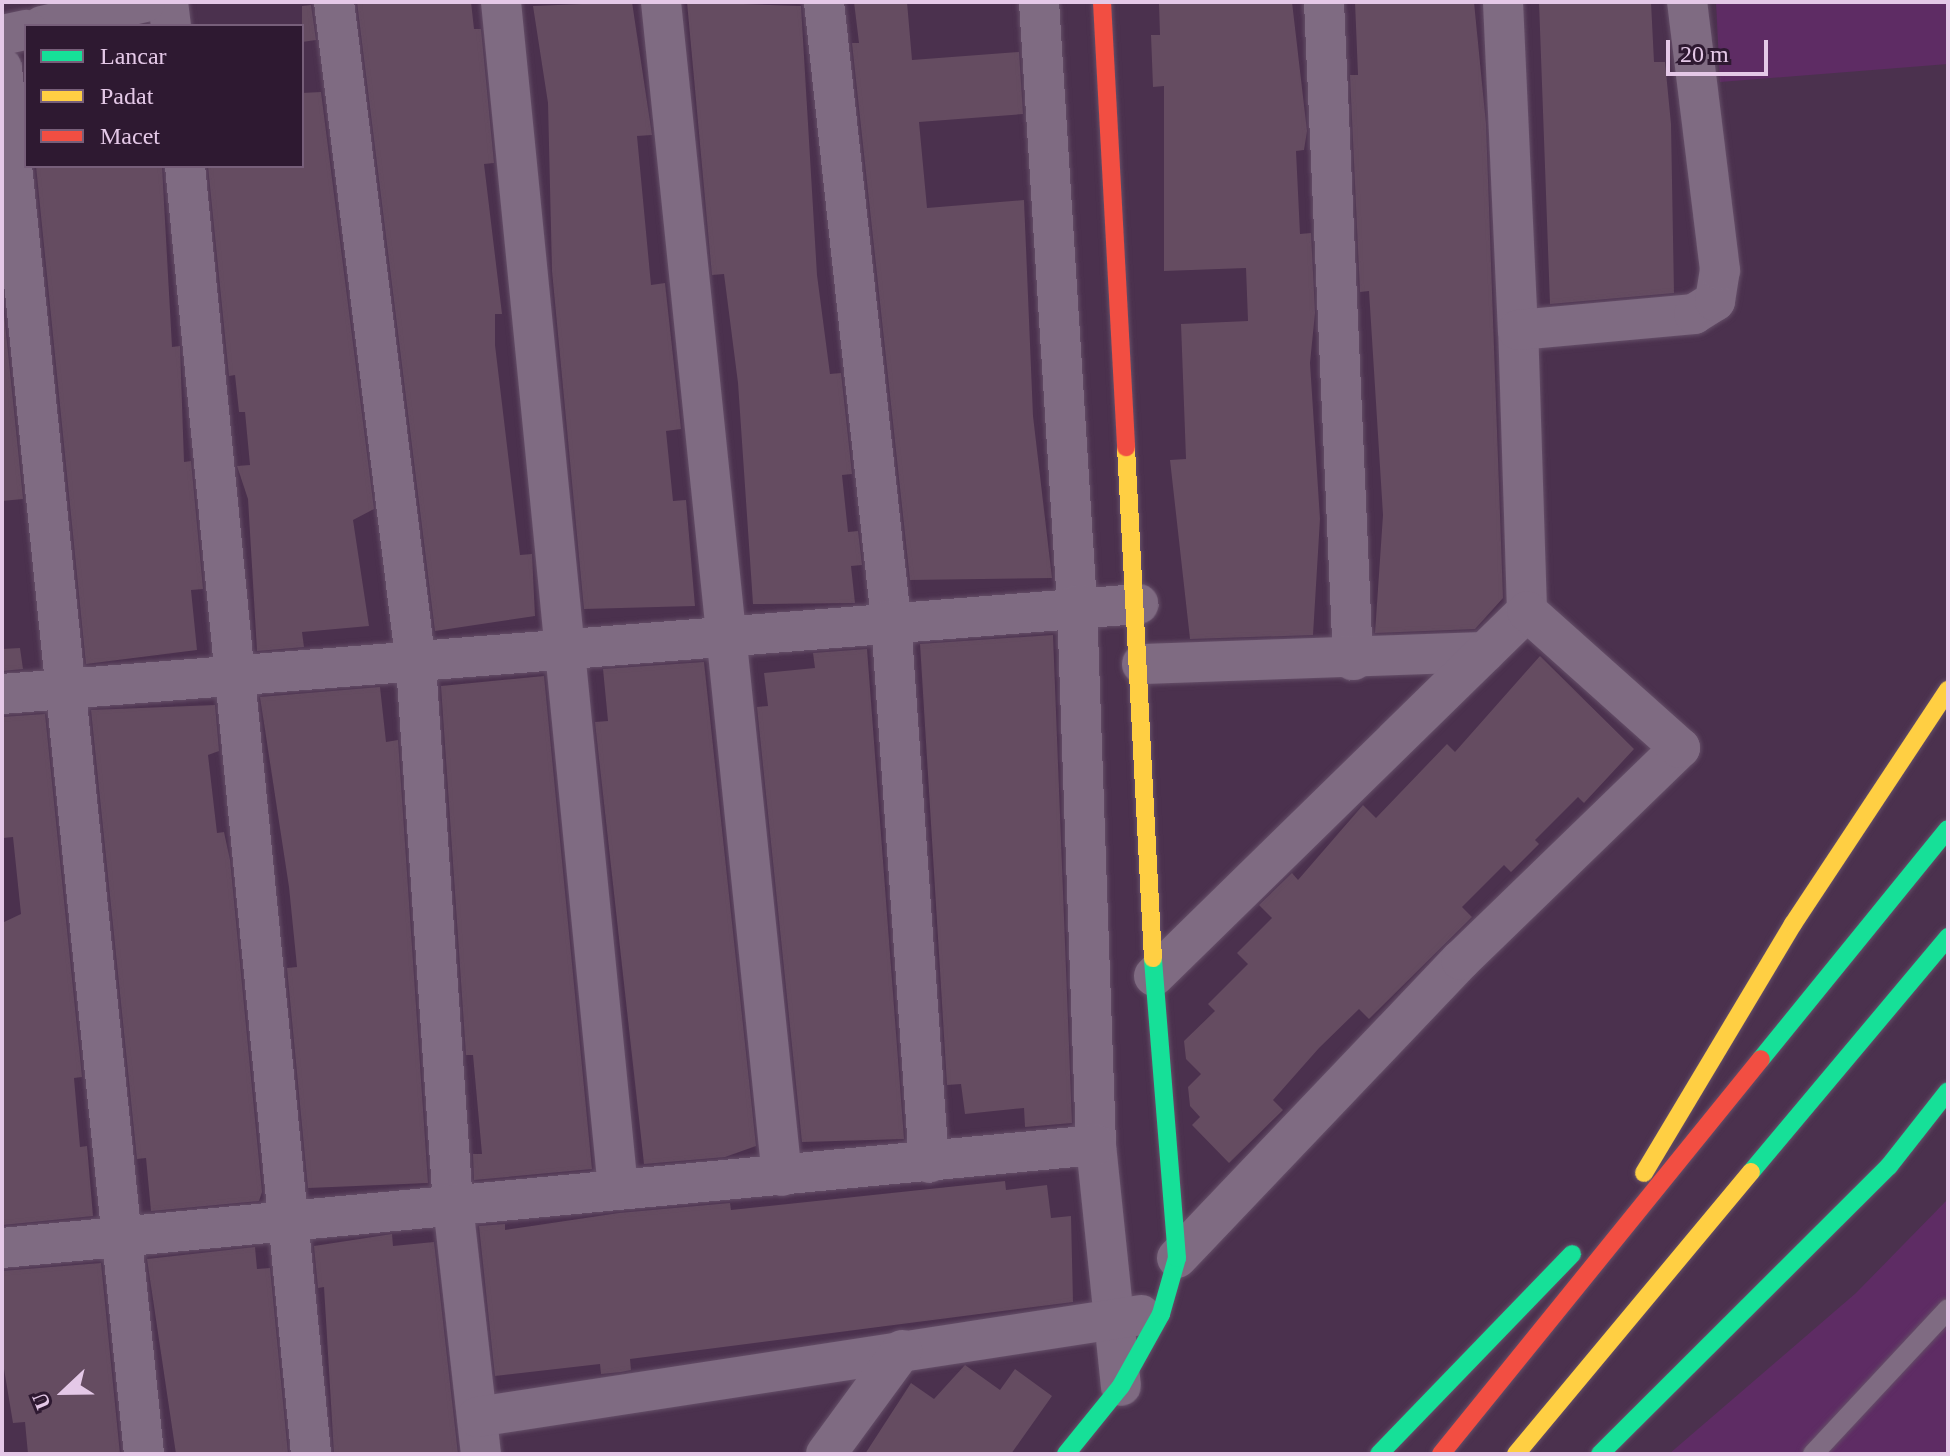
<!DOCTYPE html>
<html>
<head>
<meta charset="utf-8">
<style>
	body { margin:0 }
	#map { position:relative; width:1950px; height:1456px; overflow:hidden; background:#4b314e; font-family:Georgia,serif }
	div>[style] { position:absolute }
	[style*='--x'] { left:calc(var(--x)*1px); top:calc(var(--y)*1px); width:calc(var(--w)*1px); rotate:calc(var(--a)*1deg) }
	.built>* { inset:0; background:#5e2c64 }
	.building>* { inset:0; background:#654c61 }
	.roads { filter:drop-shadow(0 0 2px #654f68) drop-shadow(0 0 2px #654f68) }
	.lane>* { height:20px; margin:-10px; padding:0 10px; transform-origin:10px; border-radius:10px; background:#7f6b82 }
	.street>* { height:40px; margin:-20px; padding:0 20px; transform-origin:20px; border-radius:20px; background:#7f6b82 }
	.fast>* { height:18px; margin:-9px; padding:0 9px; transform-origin:9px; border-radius:9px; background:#16e098 }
	.slow>* { height:18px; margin:-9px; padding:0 9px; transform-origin:9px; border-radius:9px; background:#ffcf43 }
	.jam>* { height:18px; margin:-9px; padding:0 9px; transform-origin:9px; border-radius:9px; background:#f24e42 }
	span { translate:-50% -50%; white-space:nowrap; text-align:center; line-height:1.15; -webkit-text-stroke:6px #2e1931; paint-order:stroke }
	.frame { position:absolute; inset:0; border:4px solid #e4c8e7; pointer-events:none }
	.legend { position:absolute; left:24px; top:24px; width:280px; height:144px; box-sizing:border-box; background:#2e1931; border:2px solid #775f7a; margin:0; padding:10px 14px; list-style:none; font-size:24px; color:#e4c8e7 }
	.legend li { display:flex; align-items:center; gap:16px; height:40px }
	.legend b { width:40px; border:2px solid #775f7a }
	.north { position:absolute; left:24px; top:1352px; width:80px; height:80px; -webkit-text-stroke:6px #2e1931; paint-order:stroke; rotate:248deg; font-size:22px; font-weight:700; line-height:32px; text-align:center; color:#e4c8e7 }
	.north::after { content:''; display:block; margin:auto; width:28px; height:36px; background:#e4c8e7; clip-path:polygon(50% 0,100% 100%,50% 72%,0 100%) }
	.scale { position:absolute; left:1666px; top:40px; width:102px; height:36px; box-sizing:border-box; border:4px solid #e4c8e7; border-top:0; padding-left:10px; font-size:24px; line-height:28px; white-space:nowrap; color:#e4c8e7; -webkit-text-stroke:6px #2e1931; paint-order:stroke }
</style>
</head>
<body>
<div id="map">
	<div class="built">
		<i style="clip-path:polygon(1716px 2px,1948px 2px,1948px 64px,1720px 82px)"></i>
		<i style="clip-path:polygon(1948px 1199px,1948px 1454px,1669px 1454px,1856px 1293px)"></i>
	</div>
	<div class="building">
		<i style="clip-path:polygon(357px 2px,471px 2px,474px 29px,481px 29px,494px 163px,484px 164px,502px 314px,495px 314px,495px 345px,520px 555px,532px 554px,535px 616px,435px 631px)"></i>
		<i style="clip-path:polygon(632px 2px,652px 135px,637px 136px,651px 285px,665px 283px,681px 429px,666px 431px,673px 501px,686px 500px,695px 606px,584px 609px,552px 271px,548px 103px,533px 6px)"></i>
		<i style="clip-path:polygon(687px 2px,801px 6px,817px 275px,830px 374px,841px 373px,852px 474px,842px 475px,848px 532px,858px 531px,862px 565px,851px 566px,855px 603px,753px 604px,738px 383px,724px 274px,712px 275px)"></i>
		<i style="clip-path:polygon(854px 2px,907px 2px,912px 60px,1019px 52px,1023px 114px,919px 122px,927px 208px,1024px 200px,1033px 416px,1052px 578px,910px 580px,852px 43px,859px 43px)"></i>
		<i style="clip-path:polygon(1292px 2px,1307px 131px,1304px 150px,1296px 151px,1300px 234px,1311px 233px,1315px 313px,1310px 363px,1320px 519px,1313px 635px,1190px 639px,1170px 460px,1186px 459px,1181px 324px,1248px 321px,1246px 268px,1164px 271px,1164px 86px,1153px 87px,1151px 35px,1160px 35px,1159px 4px)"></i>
		<i style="clip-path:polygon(1355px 2px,1474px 2px,1486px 124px,1503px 598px,1475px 629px,1375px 633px,1383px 515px,1369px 291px,1360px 292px,1350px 75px,1358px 75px)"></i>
		<i style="clip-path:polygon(1539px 2px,1651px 2px,1654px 62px,1665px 62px,1671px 124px,1674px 293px,1550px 304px)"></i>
		<i style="clip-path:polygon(311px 5px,316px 40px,302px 42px,302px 6px)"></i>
		<i style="clip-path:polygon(321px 92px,374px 509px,353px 520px,369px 626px,302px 632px,304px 647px,257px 651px,248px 499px,237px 466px,250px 465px,245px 412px,239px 412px,235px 375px,229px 376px,208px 166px,302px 166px,302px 93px)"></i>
		<i style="clip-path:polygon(36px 166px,162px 166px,172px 347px,180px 346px,184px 462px,191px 461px,203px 589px,191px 590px,197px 650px,86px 664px)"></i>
		<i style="clip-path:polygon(2px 294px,23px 499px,2px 501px)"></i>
		<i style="clip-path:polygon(1053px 635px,1072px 1123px,1025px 1127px,1024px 1108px,965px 1114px,961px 1084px,947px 1085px,920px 644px)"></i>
		<i style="clip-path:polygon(20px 648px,23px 669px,2px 671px,2px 649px)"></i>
		<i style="clip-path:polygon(867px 649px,904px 1139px,802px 1142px,757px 707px,768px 706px,764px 673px,815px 668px,813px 653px)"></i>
		<i style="clip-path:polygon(1540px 656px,1634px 749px,1584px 803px,1578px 797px,1535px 840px,1539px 844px,1511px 872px,1504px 865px,1462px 907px,1472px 917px,1369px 1019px,1359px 1009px,1319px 1048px,1273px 1100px,1283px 1110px,1229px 1163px,1192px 1125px,1200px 1117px,1190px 1106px,1188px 1087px,1201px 1074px,1186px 1059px,1184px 1041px,1215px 1011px,1208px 1004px,1248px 964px,1237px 953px,1272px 918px,1259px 905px,1292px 873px,1298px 880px,1363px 805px,1376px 818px,1447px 744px,1455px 752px)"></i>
		<i style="clip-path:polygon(704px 662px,756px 1146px,725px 1157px,644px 1164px,595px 722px,608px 721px,603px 669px)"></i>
		<i style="clip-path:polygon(544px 676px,592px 1169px,474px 1180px,473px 1154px,482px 1154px,473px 1055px,466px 1055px,441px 686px)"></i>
		<i style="clip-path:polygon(380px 687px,386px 742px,398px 740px,428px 1183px,308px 1188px,287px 968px,297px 967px,289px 887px,260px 697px)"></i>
		<i style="clip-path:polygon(215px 705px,219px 751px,208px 755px,217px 833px,224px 832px,230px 860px,262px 1192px,259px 1201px,151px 1211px,146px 1158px,137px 1159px,91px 710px)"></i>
		<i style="clip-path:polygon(45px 714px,82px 1077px,74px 1078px,80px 1147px,87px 1146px,93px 1216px,2px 1225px,2px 923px,21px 914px,13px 837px,3px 838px,2px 717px)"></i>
		<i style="clip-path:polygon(1005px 1181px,1006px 1190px,1047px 1185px,1051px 1218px,1071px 1216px,1073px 1302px,630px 1359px,631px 1370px,621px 1372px,601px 1374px,600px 1364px,495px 1376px,479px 1226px,505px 1224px,505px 1230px,619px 1213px,730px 1203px,731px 1210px)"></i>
		<i style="clip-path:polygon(392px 1234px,393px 1246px,434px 1242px,458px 1454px,334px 1454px,324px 1287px,318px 1288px,314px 1246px)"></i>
		<i style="clip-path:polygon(255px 1247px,257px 1269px,270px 1268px,288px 1454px,176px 1454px,147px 1259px)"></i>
		<i style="clip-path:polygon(101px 1263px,120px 1454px,28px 1454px,25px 1422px,13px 1423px,2px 1357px,2px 1271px)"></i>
		<i style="clip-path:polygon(965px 1365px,1000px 1390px,1015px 1369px,1052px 1396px,1011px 1454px,865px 1454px,911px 1383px,934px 1399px)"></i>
	</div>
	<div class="roads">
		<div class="lane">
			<i style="--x:1813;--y:1454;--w:198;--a:-47"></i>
		</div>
		<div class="street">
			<i style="--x:168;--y:2;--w:24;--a:83"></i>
			<i style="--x:334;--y:2;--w:668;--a:82.95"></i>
			<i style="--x:416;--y:665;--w:541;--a:86.08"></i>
			<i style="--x:453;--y:1205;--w:251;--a:83.6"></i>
			<i style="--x:501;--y:2;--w:1192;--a:84.37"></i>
			<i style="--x:661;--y:2;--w:1180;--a:84.12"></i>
			<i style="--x:824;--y:2;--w:622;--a:83.81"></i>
			<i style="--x:891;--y:620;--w:544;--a:86"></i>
			<i style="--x:1039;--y:2;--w:604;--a:86.39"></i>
			<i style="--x:1077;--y:605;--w:540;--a:87.98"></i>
			<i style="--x:1096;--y:1145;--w:242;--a:84.1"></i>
			<i style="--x:1324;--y:2;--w:659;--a:87.48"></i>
			<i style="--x:1503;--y:2;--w:328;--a:87.4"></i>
			<i style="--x:42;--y:26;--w:106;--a:-13.1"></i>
			<i style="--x:2;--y:35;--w:25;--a:-12"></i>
			<i style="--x:2;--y:68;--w:1393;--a:84.15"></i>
			<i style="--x:185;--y:166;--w:1294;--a:84.41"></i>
			<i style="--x:1142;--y:664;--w:343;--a:-2"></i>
			<i style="--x:2;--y:694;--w:1140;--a:-4.53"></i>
			<i style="--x:1154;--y:976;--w:522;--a:-44.38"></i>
			<i style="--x:1527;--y:611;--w:281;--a:-91.8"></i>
			<i style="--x:1518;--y:330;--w:177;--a:-5.2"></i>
			<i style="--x:1694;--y:314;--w:25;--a:-32"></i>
			<i style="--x:1715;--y:301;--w:31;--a:-81"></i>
			<i style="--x:1720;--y:270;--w:270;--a:-97"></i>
			<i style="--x:2;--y:1248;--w:1099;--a:-5.38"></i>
			<i style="--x:1177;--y:1258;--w:412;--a:-46.4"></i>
			<i style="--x:1461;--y:960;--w:305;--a:-44.1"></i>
			<i style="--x:1680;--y:748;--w:205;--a:-138.2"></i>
			<i style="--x:477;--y:1417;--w:672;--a:-8.73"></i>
			<i style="--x:826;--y:1454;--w:129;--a:-53.8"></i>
		</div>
		<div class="fast">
			<i style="--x:1761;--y:1059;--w:296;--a:-50.9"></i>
			<i style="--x:1751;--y:1172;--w:307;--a:-50"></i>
			<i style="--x:1066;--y:1454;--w:87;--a:-51"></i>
			<i style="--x:1121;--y:1386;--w:82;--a:-60.9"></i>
			<i style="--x:1161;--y:1314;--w:58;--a:-74.1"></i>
			<i style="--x:1177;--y:1258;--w:301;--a:-94.6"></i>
			<i style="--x:1379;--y:1454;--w:278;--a:-46"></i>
			<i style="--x:1600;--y:1454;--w:408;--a:-44.9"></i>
			<i style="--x:1889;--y:1166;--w:95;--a:-51.8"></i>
		</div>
		<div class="slow">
			<i style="--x:1126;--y:447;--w:512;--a:86.98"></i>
			<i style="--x:1644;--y:1173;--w:290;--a:-59.1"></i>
			<i style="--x:1793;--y:924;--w:281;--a:-56.5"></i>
			<i style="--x:1516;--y:1454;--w:367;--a:-50.2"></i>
		</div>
		<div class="jam">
			<i style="--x:1102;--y:2;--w:446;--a:86.9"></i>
			<i style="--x:1441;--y:1454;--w:508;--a:-50.99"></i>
		</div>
	</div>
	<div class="frame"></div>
	<ul class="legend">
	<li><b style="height:10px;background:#16e098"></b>Lancar</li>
	<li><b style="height:10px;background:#ffcf43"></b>Padat</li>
	<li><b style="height:10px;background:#f24e42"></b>Macet</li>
	</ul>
	<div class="north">U</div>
	<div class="scale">20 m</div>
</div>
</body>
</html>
